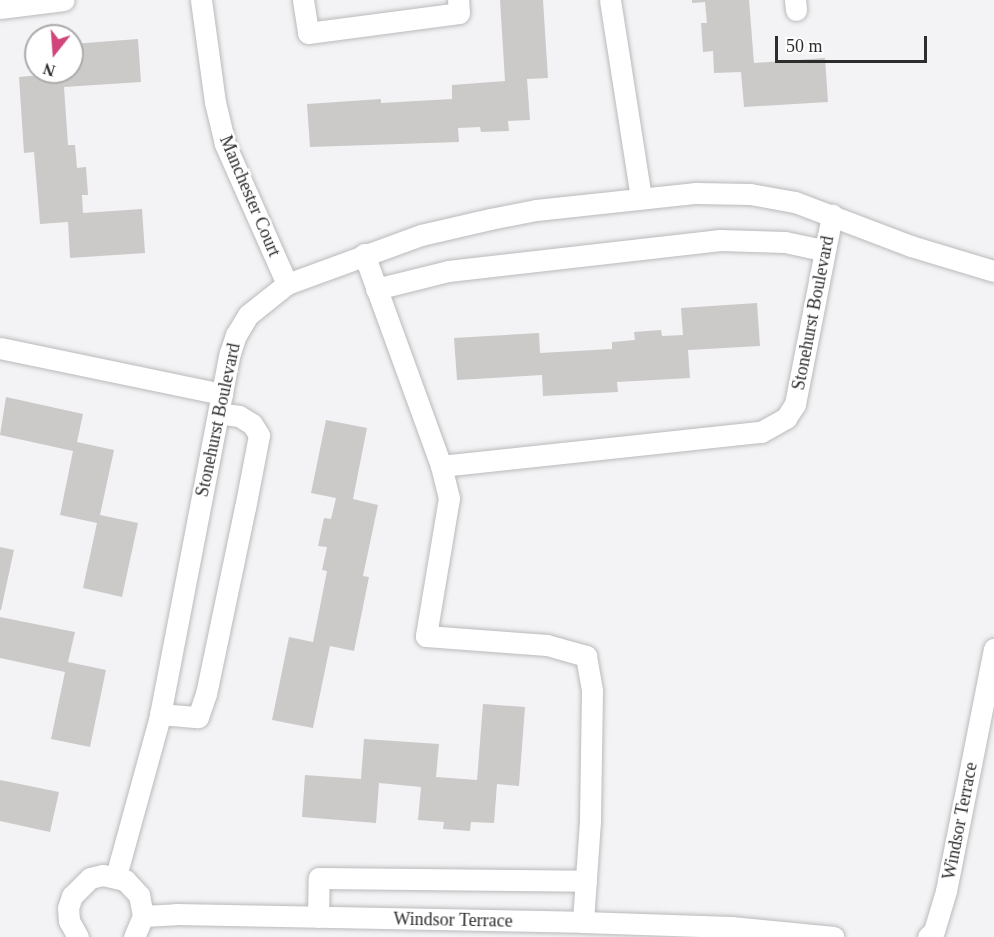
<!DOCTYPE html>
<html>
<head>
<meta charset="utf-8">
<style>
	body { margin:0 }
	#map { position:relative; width:994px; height:937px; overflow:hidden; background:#f3f3f5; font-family:Georgia,serif }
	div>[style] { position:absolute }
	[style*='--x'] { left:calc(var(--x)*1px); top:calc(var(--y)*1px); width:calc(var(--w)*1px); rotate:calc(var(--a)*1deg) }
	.building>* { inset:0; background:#cbcac9 }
	.roads { filter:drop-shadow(0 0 2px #bababc) drop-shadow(0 0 2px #bababc) }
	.minor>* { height:21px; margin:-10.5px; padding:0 10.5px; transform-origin:10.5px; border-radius:10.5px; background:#fff }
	span { translate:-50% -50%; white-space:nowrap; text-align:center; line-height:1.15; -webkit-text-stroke:5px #fff; paint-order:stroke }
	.street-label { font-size:18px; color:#2e2d2e }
	.north { position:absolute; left:24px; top:24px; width:60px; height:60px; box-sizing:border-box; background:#fff; border:2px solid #ababab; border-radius:50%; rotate:197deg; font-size:16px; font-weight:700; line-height:24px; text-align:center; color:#2e2d2e }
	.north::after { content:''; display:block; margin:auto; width:21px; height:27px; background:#d0457a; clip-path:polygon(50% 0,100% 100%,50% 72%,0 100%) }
	.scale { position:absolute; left:775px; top:36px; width:152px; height:27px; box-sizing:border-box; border:3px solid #2e2d2e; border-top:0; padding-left:8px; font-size:18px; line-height:21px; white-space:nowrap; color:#2e2d2e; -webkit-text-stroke:4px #fff; paint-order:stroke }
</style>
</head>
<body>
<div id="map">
	<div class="building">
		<i style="clip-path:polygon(500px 0,543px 0,548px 78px,527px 79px,530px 120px,508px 121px,509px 131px,481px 132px,480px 127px,458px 128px,459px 142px,310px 147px,307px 104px,381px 99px,381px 103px,452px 99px,452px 85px,505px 81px)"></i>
		<i style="clip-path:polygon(692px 0,749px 0,754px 63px,825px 58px,828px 102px,744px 107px,741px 72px,714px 73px,713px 51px,703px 52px,701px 23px,707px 23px,705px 2px,692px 3px)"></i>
		<i style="clip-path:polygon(138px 39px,141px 82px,64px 87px,68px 145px,75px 145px,77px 168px,86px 167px,88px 195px,82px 195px,83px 213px,142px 209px,145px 253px,70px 258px,68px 222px,40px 224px,34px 152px,24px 153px,19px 77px,72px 72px,72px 44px)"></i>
		<i style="clip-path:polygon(757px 303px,760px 346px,688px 350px,690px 378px,617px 382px,618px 392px,543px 396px,542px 375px,457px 380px,454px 338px,539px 333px,540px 353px,612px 349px,612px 342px,635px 340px,634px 332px,661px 330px,662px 336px,683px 335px,681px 308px)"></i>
		<i style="clip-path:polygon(6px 397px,83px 414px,77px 442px,114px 450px,100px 515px,138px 523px,122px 597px,83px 588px,97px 523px,60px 515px,73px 451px,0 435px)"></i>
		<i style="clip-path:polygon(326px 420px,367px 428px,353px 499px,378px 505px,363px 576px,369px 577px,354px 651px,330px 646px,313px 728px,272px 720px,289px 637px,313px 642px,327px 571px,322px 570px,327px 547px,318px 546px,324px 518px,331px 519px,336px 498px,311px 493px)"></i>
		<i style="clip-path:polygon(0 547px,14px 550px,1px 610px,0 610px)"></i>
		<i style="clip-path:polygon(0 617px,75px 632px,68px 662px,106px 670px,90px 747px,51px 739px,65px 672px,0 658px)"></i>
		<i style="clip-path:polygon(483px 704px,525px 707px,519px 786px,497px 784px,494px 823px,471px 822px,470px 831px,443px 829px,444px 822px,418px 820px,421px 787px,379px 783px,376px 823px,302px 817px,305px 775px,361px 779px,364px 739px,439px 744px,436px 777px,477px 780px)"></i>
		<i style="clip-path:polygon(0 780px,59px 792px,50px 832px,0 821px)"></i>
	</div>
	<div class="roads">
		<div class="minor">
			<i style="--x:201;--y:0;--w:103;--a:82.2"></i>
			<i style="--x:215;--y:102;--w:43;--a:76.6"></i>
			<i style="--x:225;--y:144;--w:153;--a:66.1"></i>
			<i style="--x:303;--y:0;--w:33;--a:81"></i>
			<i style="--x:308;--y:33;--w:152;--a:-7.5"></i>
			<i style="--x:459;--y:13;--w:13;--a:-94"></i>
			<i style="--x:610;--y:0;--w:201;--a:81.1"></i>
			<i style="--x:795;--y:0;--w:10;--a:84"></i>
			<i style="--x:0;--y:8;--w:64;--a:-7.1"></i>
			<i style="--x:364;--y:254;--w:226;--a:70"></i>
			<i style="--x:441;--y:466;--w:33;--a:76"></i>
			<i style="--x:449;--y:498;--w:140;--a:99.5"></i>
			<i style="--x:426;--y:636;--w:121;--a:4.3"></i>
			<i style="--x:547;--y:645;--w:41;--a:15.8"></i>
			<i style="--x:586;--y:656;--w:36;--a:80"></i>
			<i style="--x:592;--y:691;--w:130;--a:90.9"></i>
			<i style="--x:590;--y:821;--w:101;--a:94"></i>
			<i style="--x:376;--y:289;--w:74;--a:-14"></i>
			<i style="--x:448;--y:271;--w:274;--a:-6.5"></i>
			<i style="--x:720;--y:240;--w:65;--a:1.8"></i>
			<i style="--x:785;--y:242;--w:39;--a:12"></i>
			<i style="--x:0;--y:348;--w:227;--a:11.7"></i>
			<i style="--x:441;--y:466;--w:322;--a:-6.1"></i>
			<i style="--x:761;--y:432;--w:29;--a:-29"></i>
			<i style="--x:786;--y:418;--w:17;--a:-57"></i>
			<i style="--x:795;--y:404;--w:193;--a:-78.9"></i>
			<i style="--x:160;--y:714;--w:38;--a:5"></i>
			<i style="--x:198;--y:717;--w:24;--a:-71"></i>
			<i style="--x:206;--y:694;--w:190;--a:-78.2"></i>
			<i style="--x:245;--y:508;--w:74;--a:-79.1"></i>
			<i style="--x:259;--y:435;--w:13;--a:-122"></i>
			<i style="--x:252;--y:424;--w:15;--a:-148"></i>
			<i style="--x:239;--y:416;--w:21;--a:-172"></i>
			<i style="--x:116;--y:876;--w:162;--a:-74.6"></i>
			<i style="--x:159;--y:720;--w:374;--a:-79.1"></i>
			<i style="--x:230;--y:353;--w:19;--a:-72"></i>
			<i style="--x:236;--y:335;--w:23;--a:-59"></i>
			<i style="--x:248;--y:315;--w:50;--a:-38.5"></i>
			<i style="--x:287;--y:284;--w:143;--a:-20.1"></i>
			<i style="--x:421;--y:235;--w:71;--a:-13.1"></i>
			<i style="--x:490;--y:219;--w:47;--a:-11.1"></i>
			<i style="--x:536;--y:210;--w:161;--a:-6.1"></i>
			<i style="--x:696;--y:193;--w:54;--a:1.1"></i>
			<i style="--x:750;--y:194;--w:46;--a:10.1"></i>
			<i style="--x:795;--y:202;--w:124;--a:20.8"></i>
			<i style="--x:911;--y:246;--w:87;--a:16.8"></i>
			<i style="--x:143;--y:916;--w:33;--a:-3"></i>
			<i style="--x:176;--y:914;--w:407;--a:1.1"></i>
			<i style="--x:583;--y:922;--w:148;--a:1.9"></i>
			<i style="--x:731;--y:927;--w:103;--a:5.5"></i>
			<i style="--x:318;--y:917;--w:39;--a:-89"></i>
			<i style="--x:319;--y:878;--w:267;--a:0.6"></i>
			<i style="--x:78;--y:937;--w:18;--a:-119"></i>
			<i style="--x:69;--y:921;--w:13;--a:-94"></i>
			<i style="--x:68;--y:908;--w:13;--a:-72"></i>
			<i style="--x:72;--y:896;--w:25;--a:-45"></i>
			<i style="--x:90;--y:878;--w:13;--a:-13"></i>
			<i style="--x:103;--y:875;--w:23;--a:13"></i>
			<i style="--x:125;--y:880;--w:21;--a:47"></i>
			<i style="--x:139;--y:895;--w:21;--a:79"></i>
			<i style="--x:143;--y:916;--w:23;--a:113"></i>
			<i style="--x:928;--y:937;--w:8;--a:-45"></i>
			<i style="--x:934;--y:931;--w:42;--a:-73.3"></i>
			<i style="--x:946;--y:891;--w:247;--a:-78.8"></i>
		</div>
	</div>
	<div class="street-label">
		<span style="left:250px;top:196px;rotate:67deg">Manchester Court</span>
		<span style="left:813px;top:313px;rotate:-79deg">Stonehurst Boulevard</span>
		<span style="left:218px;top:420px;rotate:-78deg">Stonehurst Boulevard</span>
		<span style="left:960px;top:821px;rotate:-79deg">Windsor Terrace</span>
		<span style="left:453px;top:920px;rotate:1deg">Windsor Terrace</span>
	</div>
	<div class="north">N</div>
	<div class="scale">50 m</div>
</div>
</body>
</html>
